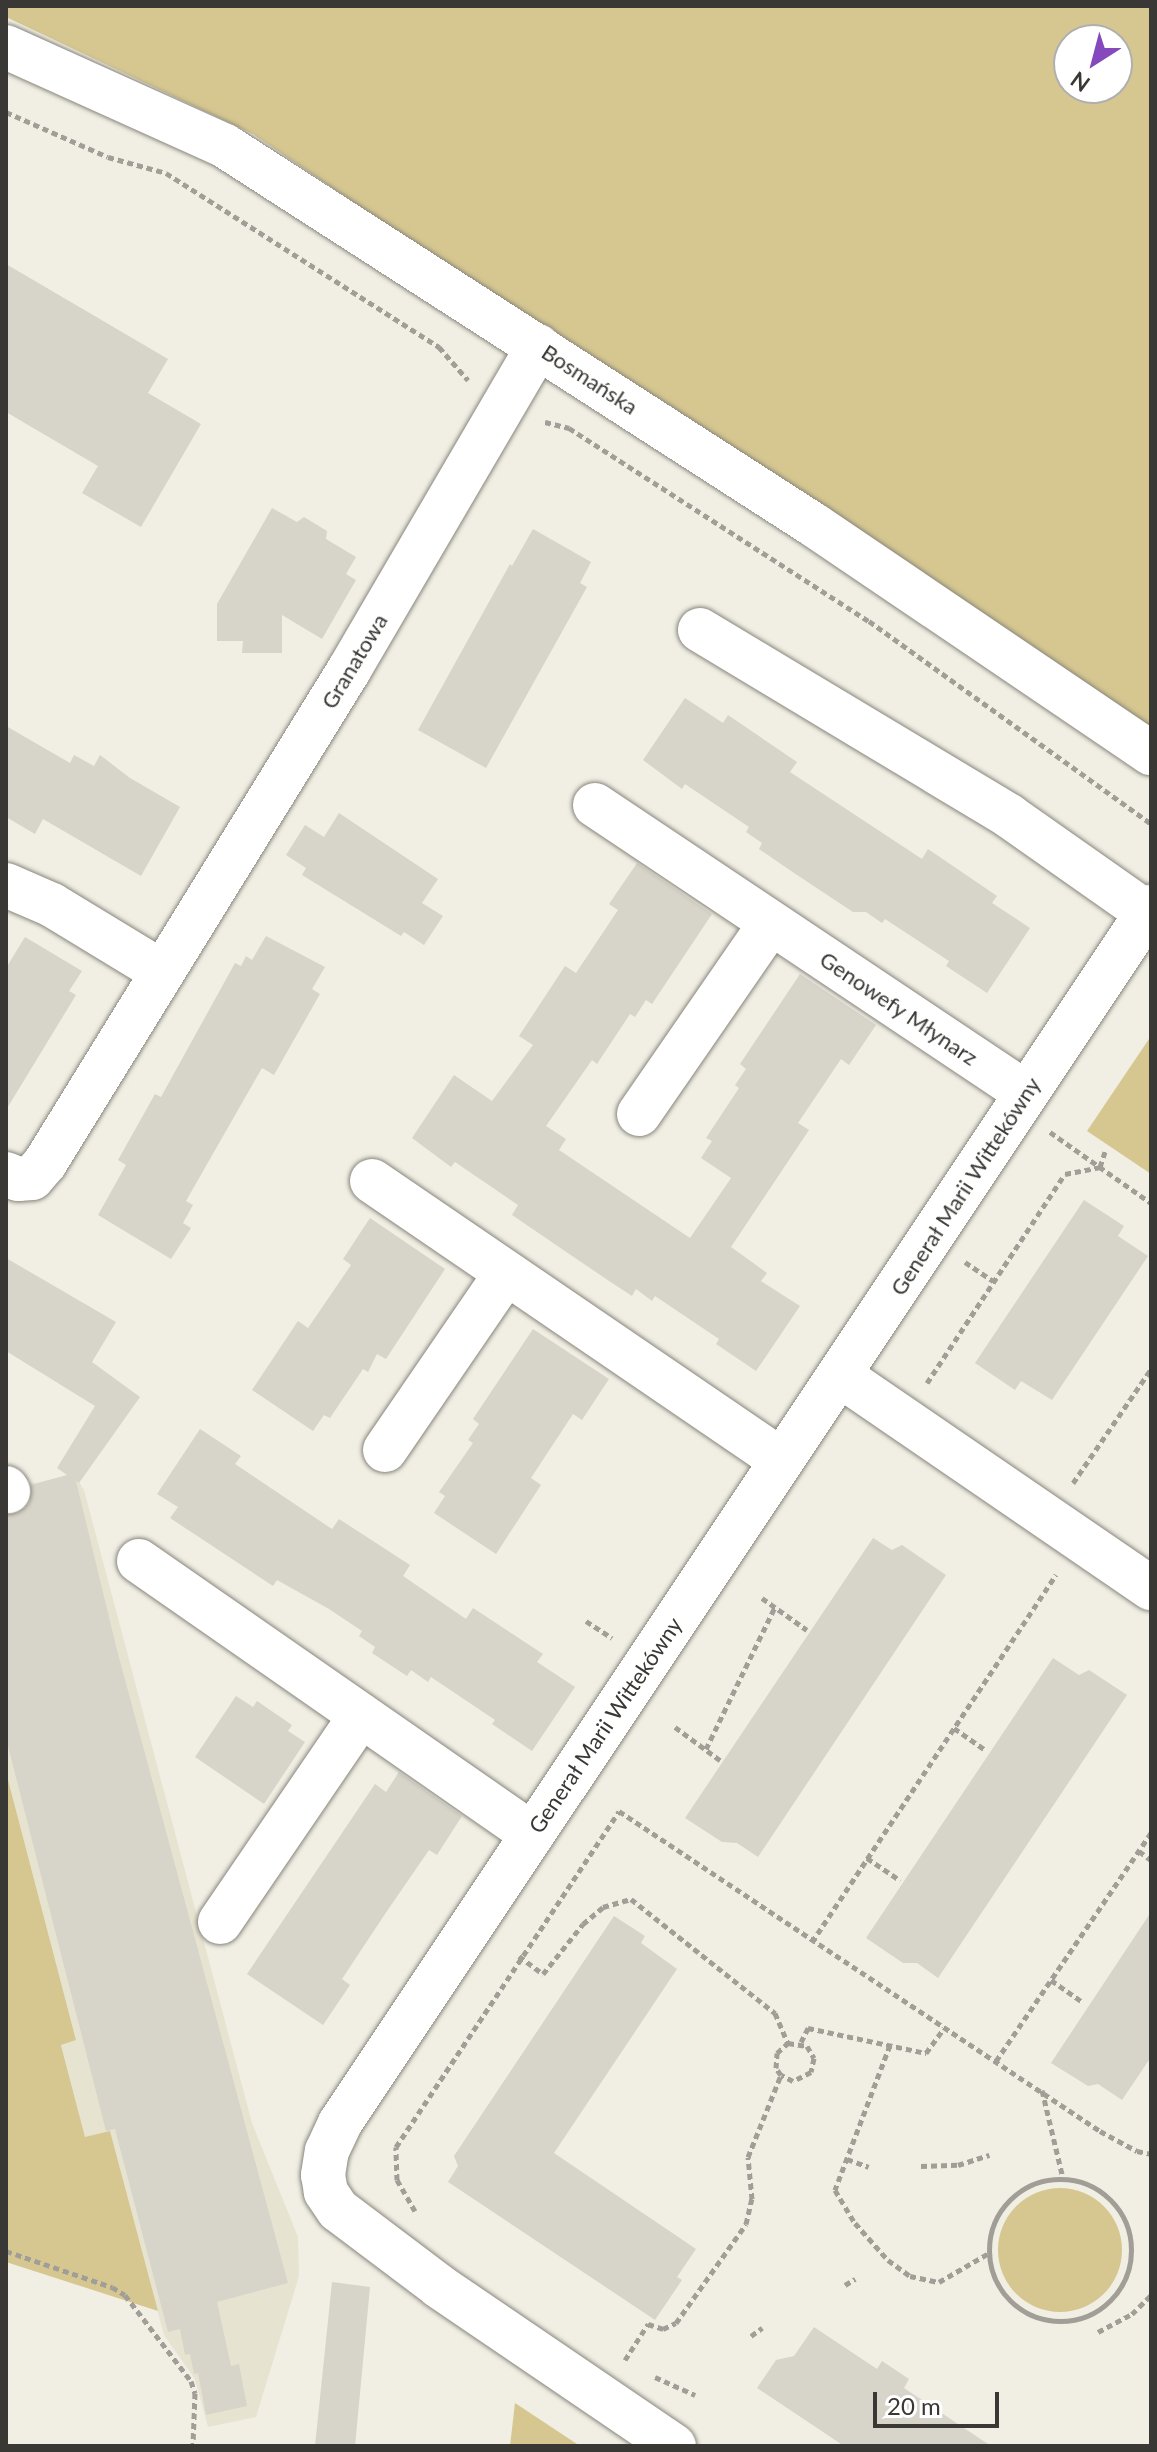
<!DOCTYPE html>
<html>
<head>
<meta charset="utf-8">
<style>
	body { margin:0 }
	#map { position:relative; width:1157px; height:2452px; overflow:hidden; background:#f1eee4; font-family:Lato,sans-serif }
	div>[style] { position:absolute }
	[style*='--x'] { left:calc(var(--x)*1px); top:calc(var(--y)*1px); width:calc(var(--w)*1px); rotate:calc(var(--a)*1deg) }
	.built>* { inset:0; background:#e7e3d1 }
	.green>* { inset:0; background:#d6c791 }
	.round { border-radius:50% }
	.building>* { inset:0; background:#d7d4ca }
	.path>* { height:5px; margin-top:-2.5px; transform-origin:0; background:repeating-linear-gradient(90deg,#a19e97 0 6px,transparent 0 10px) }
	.path>.ring { margin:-2.5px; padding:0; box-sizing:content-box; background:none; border:5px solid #a19e97; border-radius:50% }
	.roads { filter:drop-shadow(0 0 2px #88867c) drop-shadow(0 0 2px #88867c) }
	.minor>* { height:44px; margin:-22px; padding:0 22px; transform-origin:22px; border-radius:22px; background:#fff }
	span { translate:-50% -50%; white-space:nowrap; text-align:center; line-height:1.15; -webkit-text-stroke:6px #fff; paint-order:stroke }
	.street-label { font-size:22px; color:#393834 }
	.frame { position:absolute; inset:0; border:8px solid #393834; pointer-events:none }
	.north { position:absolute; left:1053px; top:24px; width:80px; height:80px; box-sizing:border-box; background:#fff; border:2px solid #b0afae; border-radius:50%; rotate:216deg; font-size:22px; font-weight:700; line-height:32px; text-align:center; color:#393834 }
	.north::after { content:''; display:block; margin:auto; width:28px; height:36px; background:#8548bd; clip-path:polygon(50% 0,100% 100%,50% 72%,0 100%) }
	.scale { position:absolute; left:873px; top:2392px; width:126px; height:36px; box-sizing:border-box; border:4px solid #393834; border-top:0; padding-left:10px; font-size:24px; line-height:28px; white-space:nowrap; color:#393834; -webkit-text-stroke:6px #fff; paint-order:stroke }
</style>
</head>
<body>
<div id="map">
	<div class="built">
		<i style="clip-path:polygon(74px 1474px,84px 1490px,252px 2123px,298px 2237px,299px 2276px,256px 2417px,208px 2427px,195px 2379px,164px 2335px,110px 2132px,85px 2138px,61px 2044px,76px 2040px,6px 1772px,6px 1493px,24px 1482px,36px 1483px)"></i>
	</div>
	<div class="green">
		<i style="clip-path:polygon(evenodd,6px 6px,1151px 6px,1151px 741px,253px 134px,6px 17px,6px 6px,1069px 40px,1117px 40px,1117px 88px,1069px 88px,1069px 40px)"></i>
		<i style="clip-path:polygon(1151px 1036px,1151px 1174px,1087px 1131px)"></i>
		<i style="clip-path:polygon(6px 1772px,76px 2040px,61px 2045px,85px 2137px,110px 2131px,158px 2311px,6px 2262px)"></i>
		<i class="round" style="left:998px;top:2188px;width:124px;height:124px"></i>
		<i style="clip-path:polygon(515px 2403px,580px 2446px,510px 2446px)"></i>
	</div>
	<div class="building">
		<i style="clip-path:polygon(6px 264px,168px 359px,148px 393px,201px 424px,141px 527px,82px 493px,98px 466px,6px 412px)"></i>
		<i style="clip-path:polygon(272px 508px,297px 522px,304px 517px,327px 531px,326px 539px,356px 557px,346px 574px,356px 580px,322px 639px,282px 615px,282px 653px,242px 653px,243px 641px,217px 641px,217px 604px)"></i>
		<i style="clip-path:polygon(533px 529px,591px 562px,580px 583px,587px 587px,486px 768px,418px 730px,510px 564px,512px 566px)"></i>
		<i style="clip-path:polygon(685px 698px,723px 723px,728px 715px,797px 762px,790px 772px,922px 859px,928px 849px,997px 896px,992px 903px,1030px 928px,987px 993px,946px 966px,949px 961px,885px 919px,882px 923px,866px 912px,853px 912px,794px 873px,759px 849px,762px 843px,746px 832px,749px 827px,685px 784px,682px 789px,643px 760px)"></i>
		<i style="clip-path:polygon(6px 726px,70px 763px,74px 755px,94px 766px,100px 755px,130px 778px,180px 807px,141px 876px,43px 819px,35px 834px,6px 817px)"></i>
		<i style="clip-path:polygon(339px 813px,438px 879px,422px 903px,443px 916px,424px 945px,404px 932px,401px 936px,302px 875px,306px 868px,286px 855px,305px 825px,324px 837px)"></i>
		<i style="clip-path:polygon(637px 863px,712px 914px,652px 1004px,646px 1000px,635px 1017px,630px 1014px,597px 1064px,592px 1060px,546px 1126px,566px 1139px,559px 1150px,690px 1238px,731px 1178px,701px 1158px,712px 1141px,706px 1138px,739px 1088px,735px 1085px,746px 1069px,740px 1064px,800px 974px,876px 1025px,849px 1065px,841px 1059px,798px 1123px,809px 1130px,731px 1247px,767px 1273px,761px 1281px,800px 1306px,756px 1371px,716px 1344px,719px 1339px,655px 1296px,652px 1301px,636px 1289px,632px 1296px,609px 1281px,512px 1215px,518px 1205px,455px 1162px,451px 1167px,412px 1138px,454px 1075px,492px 1101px,533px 1045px,519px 1036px,565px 966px,576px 973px,618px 910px,609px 904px)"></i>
		<i style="clip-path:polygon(266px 936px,325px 967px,312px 989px,320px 994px,274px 1075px,262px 1068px,186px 1201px,193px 1205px,183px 1223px,191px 1228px,171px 1259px,98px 1215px,126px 1165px,118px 1160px,155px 1094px,161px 1097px,235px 963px,241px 966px,246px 956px,252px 960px)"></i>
		<i style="clip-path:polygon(25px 937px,82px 971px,69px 991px,76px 995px,6px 1110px,6px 968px)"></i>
		<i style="clip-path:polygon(1084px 1200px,1124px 1226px,1118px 1236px,1148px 1256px,1052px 1400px,1021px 1381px,1015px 1390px,975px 1363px)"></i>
		<i style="clip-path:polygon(370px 1218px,445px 1269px,386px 1359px,377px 1354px,368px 1372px,363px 1369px,330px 1418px,324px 1415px,313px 1431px,252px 1390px,298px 1321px,308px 1328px,351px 1265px,343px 1259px)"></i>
		<i style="clip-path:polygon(6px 1258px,116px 1322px,92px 1362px,140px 1397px,79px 1483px,76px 1481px,117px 1650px,288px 2283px,217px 2302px,231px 2366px,239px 2364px,247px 2406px,206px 2415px,198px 2373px,194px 2374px,190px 2354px,185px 2355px,180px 2329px,168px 2332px,115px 2129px,106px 2131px,6px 1738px,6px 1515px,21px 1512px,30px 1503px,31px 1485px,67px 1475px,57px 1468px,95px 1406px,6px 1351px)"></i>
		<i style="clip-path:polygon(533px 1329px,609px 1379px,582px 1420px,573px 1414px,531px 1478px,541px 1485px,496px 1554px,434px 1513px,445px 1496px,439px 1492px,473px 1443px,468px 1440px,479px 1424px,473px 1419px)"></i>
		<i style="clip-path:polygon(200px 1429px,241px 1456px,235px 1464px,332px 1529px,339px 1519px,410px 1565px,403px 1576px,466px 1619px,473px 1608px,543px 1654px,537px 1662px,575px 1687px,532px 1751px,492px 1724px,495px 1720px,431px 1677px,428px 1682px,411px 1670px,407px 1676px,372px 1653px,375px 1647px,359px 1636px,362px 1631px,329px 1609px,277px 1580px,273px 1586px,170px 1518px,178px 1507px,157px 1494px)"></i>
		<i style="clip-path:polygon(873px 1538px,892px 1550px,902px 1545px,946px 1575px,758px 1857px,737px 1843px,722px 1842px,685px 1818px)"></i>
		<i style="clip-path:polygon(1053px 1658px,1079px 1675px,1089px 1670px,1127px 1695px,938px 1978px,917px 1963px,903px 1963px,866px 1938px)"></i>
		<i style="clip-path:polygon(236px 1696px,253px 1707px,257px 1701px,292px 1725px,288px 1731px,305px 1742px,264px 1804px,195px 1757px)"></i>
		<i style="clip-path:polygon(399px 1772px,462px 1816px,437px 1855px,429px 1850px,385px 1914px,342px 1979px,350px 1985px,323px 2025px,247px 1974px,375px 1784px,386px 1792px)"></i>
		<i style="clip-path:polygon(1151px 1912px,1151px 2057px,1122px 2100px,1098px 2084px,1088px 2086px,1051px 2063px)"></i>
		<i style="clip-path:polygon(614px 1916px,645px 1936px,641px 1943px,677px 1969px,554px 2153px,696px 2249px,677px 2277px,682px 2280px,655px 2320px,448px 2182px,458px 2166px,454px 2156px)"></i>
		<i style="clip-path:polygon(332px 2282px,370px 2287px,355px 2446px,315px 2446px)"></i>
		<i style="clip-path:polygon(814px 2327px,877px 2369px,882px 2361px,909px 2379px,904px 2388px,991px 2446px,844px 2446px,757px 2388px,776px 2360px,794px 2356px)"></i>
	</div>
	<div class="path">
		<i style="--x:6;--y:112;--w:111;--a:23.8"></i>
		<i style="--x:108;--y:157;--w:60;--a:15.4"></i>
		<i style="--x:166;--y:173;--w:324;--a:32.5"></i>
		<i style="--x:439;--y:347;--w:44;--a:48.7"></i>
		<i style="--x:545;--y:422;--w:25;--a:14"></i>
		<i style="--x:569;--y:428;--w:357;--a:32.8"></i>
		<i style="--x:869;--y:621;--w:347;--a:35.7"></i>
		<i style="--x:1050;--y:1132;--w:123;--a:35.1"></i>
		<i style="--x:965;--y:1262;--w:34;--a:34"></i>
		<i style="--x:927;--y:1383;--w:250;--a:-56.6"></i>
		<i style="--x:1065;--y:1174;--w:36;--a:-11"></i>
		<i style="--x:1100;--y:1167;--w:19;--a:-72"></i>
		<i style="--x:1073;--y:1483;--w:138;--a:-55.6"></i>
		<i style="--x:762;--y:1598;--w:55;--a:35.4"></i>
		<i style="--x:586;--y:1621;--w:31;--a:33"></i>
		<i style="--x:675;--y:1727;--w:56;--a:36.3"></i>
		<i style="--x:954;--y:1728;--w:39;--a:35"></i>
		<i style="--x:706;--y:1749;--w:158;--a:-64.1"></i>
		<i style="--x:1139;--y:1851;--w:15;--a:37"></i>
		<i style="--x:867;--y:1858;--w:40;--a:34"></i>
		<i style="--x:812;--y:1942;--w:441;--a:-56.4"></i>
		<i style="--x:519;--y:1956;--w:30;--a:37"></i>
		<i style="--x:543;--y:1974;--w:64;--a:-51.3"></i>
		<i style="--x:583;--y:1924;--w:26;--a:-40"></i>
		<i style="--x:603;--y:1907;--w:29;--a:-16"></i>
		<i style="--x:631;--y:1899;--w:184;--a:38.4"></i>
		<i style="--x:775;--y:2013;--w:33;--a:67"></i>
		<i style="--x:1051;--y:1980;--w:38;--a:35"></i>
		<i style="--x:801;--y:2042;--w:16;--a:-63"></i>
		<i style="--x:808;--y:2028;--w:121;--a:12"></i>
		<i style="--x:926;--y:2053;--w:31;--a:-54"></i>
		<i style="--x:890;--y:2045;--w:155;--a:110.8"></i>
		<i style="--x:835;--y:2190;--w:39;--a:59"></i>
		<i style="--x:855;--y:2223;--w:50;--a:48.3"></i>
		<i style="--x:888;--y:2260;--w:27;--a:36"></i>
		<i style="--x:910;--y:2276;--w:30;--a:12"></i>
		<i style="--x:939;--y:2282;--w:58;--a:-30.1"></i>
		<i style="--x:996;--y:2061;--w:276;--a:-55.8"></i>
		<i style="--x:1042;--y:2090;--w:90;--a:76.6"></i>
		<i style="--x:847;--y:2159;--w:23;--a:20"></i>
		<i style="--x:921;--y:2166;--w:37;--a:-2"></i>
		<i style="--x:958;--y:2165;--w:33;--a:-18"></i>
		<i class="ring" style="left:989px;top:2179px;width:137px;height:137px"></i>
		<i style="--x:415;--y:2211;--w:36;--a:-120"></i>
		<i style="--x:397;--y:2180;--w:33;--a:-92"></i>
		<i style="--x:396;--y:2147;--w:403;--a:-56.4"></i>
		<i style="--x:619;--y:1811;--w:578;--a:33.64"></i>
		<i style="--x:1100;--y:2131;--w:42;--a:28.4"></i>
		<i style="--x:1137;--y:2151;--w:14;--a:12"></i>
		<i style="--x:6;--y:2251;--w:112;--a:18.8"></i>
		<i style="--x:112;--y:2287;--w:15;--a:32"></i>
		<i style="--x:125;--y:2295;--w:108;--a:52.5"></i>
		<i style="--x:191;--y:2381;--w:13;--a:72"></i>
		<i style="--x:195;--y:2393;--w:53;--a:92.2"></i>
		<i style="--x:845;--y:2285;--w:12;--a:-31"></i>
		<i style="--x:1098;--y:2332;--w:38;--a:-28"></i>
		<i style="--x:1132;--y:2314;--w:27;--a:-45"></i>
		<i style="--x:751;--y:2336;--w:14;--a:-36"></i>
		<i style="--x:625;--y:2360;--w:43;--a:-57.4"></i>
		<i style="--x:648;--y:2324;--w:16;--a:18"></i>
		<i style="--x:663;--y:2329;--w:14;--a:-25"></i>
		<i style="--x:676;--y:2323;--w:121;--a:-54.7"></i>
		<i style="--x:746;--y:2224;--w:26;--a:-77"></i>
		<i style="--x:752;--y:2199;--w:42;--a:-95.4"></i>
		<i style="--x:748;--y:2157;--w:88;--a:-68.1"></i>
		<i style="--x:781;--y:2075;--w:9;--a:-126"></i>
		<i style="--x:776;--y:2068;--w:15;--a:-86"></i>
		<i style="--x:777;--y:2053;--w:15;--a:-42"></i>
		<i style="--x:788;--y:2043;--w:19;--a:9"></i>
		<i style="--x:807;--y:2046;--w:14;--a:60"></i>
		<i style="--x:814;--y:2058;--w:14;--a:102"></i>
		<i style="--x:811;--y:2072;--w:20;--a:153"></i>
		<i style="--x:793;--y:2081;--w:13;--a:-153"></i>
		<i style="--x:655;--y:2377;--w:44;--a:24.2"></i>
	</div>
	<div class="roads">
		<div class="minor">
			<i style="--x:6;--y:47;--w:240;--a:24.3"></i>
			<i style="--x:225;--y:146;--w:700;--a:32.76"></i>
			<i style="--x:814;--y:525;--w:407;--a:34.1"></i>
			<i style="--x:700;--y:630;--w:361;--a:31"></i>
			<i style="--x:1009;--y:816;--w:169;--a:35.1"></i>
			<i style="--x:595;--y:805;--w:518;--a:33.75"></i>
			<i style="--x:6;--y:885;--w:50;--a:23.5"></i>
			<i style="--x:52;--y:905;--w:129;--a:31.3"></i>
			<i style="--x:639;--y:1114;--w:232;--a:-55.4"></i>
			<i style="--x:6;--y:1174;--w:13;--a:23"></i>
			<i style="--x:18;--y:1179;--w:14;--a:-4"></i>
			<i style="--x:32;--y:1178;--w:20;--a:-49"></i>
			<i style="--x:45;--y:1163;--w:579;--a:-58.34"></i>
			<i style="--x:349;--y:670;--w:375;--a:-59.7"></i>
			<i style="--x:372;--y:1181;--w:496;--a:34.3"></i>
			<i style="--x:841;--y:1376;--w:376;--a:34.4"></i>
			<i style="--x:385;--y:1450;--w:214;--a:-55.6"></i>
			<i style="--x:6;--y:1488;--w:4;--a:56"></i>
			<i style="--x:139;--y:1561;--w:479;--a:34.8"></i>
			<i style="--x:220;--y:1922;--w:250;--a:-55.7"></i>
			<i style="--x:674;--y:2446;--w:284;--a:-145.8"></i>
			<i style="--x:439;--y:2286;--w:126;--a:-143"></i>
			<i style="--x:338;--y:2210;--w:22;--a:-124"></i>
			<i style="--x:326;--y:2192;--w:17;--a:-100"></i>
			<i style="--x:323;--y:2175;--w:24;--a:-81"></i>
			<i style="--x:327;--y:2151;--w:31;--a:-65"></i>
			<i style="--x:340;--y:2123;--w:1462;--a:-56.3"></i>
		</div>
	</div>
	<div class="street-label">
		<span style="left:590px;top:379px;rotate:33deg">Bosmańska</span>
		<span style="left:354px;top:661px;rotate:-59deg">Granatowa</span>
		<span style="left:899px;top:1008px;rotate:34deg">Genowefy Młynarz</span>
		<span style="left:965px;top:1186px;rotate:-57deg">Generał Marii Wittekówny</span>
		<span style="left:605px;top:1725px;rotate:-56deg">Generał Marii Wittekówny</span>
	</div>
	<div class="frame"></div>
	<div class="north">N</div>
	<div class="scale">20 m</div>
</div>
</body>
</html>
